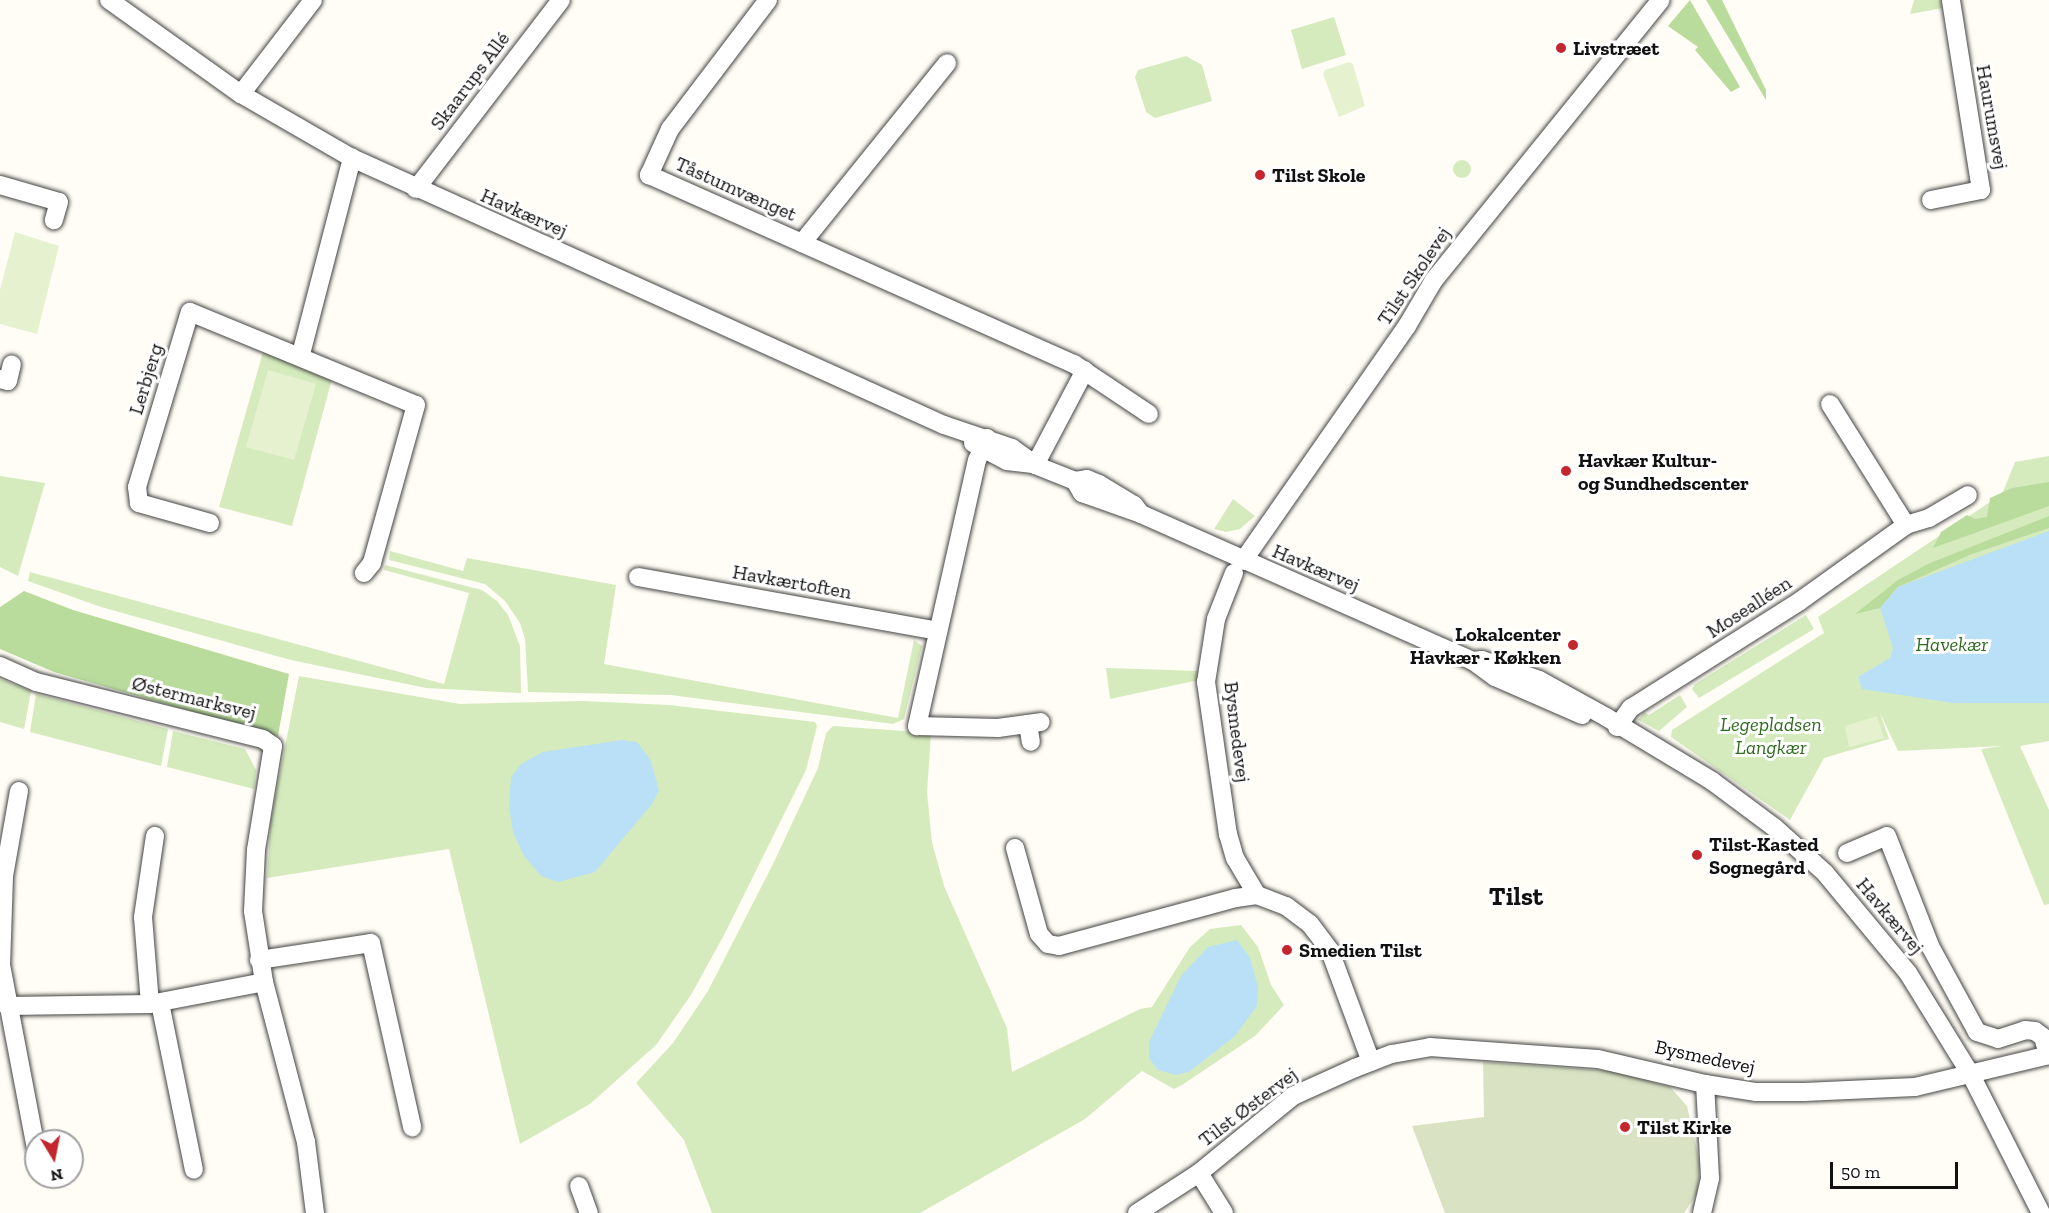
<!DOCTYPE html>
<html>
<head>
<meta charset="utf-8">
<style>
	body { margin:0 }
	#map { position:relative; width:2049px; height:1213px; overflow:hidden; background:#fffdf5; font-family:"Zilla Slab",serif }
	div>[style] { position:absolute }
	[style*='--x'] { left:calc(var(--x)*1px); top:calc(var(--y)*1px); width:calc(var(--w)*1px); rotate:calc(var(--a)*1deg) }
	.green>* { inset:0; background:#d5ebbd }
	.round { border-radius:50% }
	.forest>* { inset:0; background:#b9dc9c }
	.cemetery>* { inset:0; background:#d9e3c4 }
	.pitch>* { inset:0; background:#e6f2cf }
	.water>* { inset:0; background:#b9e0f7 }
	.roads { filter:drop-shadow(0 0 2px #444) drop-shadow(0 0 2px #444) }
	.minor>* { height:18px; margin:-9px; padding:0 9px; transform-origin:9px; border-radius:9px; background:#fff }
	.dots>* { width:16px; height:16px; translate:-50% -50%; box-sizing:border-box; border:3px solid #fff; border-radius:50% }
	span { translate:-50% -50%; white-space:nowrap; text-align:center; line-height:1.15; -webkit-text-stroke:6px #fff; paint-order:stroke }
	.poi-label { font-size:20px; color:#111; font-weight:700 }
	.left { translate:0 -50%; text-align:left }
	.right { translate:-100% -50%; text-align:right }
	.street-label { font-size:20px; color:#111 }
	.park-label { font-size:20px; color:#2f6b1f; font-style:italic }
	.district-label { font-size:26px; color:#111; font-weight:700 }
	.north { position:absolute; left:24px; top:1129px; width:60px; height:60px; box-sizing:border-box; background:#fff; border:2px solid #a0a0a0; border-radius:50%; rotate:170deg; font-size:16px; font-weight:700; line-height:24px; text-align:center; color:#111 }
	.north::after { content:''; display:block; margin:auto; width:21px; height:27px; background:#c4262e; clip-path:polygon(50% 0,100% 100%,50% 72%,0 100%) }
	.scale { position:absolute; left:1830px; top:1162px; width:128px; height:27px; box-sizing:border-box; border:3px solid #111; border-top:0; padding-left:8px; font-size:18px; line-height:21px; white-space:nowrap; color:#111; -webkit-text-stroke:4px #fff; paint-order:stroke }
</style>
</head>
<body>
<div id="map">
	<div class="green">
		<i style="clip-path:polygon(1914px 0,1941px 0,1943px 8px,1910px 14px)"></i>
		<i style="clip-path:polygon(1334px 17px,1346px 55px,1302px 69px,1291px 30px)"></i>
		<i style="clip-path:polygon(1186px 56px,1202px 65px,1212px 101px,1155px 118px,1146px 112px,1135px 77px,1138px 70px)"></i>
		<i class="round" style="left:1453px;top:160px;width:18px;height:18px"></i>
		<i style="clip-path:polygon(263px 352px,332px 379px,292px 526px,219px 507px)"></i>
		<i style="clip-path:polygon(2049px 456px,2049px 741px,2020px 746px,2049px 810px,2049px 904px,2044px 905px,1981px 749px,2003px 746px,1898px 751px,1880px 713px,1889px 739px,1824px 758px,1790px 820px,1671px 737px,1672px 730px,1824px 633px,1818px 617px,2002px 494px,2015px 462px)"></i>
		<i style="clip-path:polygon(0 476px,45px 483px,18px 576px,0 567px)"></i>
		<i style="clip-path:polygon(1233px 499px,1255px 516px,1240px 529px,1226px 532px,1214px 529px)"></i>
		<i style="clip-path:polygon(390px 551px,463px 571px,467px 558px,616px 585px,604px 664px,898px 718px,914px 640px,922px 646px,904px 719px,893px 724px,671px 695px,528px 692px,525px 639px,520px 623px,505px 601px,485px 584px,389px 560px)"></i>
		<i style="clip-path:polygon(385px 565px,482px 590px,497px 601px,508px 615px,520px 646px,521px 693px,426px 688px,291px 660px,101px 607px,28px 581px,30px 572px,444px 684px,469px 593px,384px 570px)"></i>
		<i style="clip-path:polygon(1806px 615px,1814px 629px,1699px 698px,1692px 689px,1695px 684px)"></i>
		<i style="clip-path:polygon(1106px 668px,1200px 671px,1199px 680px,1110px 699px)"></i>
		<i style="clip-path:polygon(299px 676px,460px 704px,583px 701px,669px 705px,815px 722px,817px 726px,806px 770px,724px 935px,691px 995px,656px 1045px,590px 1104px,520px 1144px,449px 849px,267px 878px,271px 818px)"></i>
		<i style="clip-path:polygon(0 679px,31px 691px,24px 729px,0 722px)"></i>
		<i style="clip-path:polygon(36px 694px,168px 729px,161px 766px,30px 732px)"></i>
		<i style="clip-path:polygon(1680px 695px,1687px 707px,1659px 731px,1638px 720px,1644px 712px,1649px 715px)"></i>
		<i style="clip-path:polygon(833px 726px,931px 733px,927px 793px,932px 842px,944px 886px,1007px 1028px,1012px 1072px,1140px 1009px,1152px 1007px,1190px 947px,1210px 929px,1241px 925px,1258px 947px,1271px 985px,1284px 1005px,1255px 1036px,1182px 1085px,1174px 1089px,1142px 1071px,1085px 1119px,920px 1213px,712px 1213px,684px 1140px,636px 1083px,673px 1043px,708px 991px,773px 864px,818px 768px,826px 733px)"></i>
		<i style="clip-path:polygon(173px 731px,245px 749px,256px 770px,254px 789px,167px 767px)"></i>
	</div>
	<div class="forest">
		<i style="clip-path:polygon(1690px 0,1740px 87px,1731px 92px,1695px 50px,1698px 47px,1668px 26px)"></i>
		<i style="clip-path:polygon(1706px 0,1722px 0,1766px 90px,1766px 100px)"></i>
		<i style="clip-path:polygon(2049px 482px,2049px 506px,1933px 548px,1941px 532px,1967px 515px,1975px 519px,1987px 517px,1990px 498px,2012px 488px)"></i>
		<i style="clip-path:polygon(2049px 516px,2049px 528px,1972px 554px,1898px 587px,1880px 608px,1855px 614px,1898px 580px,1930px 563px)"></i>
		<i style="clip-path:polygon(24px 591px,73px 610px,289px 674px,278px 736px,54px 672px,0 649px,0 607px)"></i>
	</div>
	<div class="cemetery">
		<i style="clip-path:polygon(1483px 1062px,1613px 1071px,1670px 1087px,1687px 1106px,1700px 1164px,1698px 1192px,1684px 1213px,1445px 1213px,1412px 1126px,1484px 1117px)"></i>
	</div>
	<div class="pitch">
		<i style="clip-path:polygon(1349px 62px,1353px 64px,1365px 106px,1339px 117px,1323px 74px,1325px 70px)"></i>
		<i style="clip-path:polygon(15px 232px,59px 246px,37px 334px,0 324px,0 290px)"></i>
		<i style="clip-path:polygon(268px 370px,316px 384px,294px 460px,246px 447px)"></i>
		<i style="clip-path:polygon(1877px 716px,1884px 738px,1849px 747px,1845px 726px)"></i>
	</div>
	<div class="water">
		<i style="clip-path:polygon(2049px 531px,2049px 703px,1953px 703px,1862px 689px,1858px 677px,1890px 658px,1893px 648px,1880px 608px,1898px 587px)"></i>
		<i style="clip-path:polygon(622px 740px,637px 742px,650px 759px,659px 790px,652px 804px,595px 872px,558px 882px,541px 876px,524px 856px,513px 832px,509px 807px,511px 777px,521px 764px,543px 752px)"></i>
		<i style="clip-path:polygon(1237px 940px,1250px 958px,1258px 987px,1257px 1006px,1235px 1036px,1189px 1072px,1176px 1075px,1158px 1070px,1149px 1058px,1149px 1042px,1181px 976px,1208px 947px)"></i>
	</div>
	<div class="roads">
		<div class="minor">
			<i style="--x:109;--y:0;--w:162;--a:35.5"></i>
			<i style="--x:241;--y:94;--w:128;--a:30"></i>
			<i style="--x:352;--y:158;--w:649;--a:24.28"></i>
			<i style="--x:944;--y:425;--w:72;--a:18.7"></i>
			<i style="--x:1012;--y:448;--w:29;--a:36"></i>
			<i style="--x:1035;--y:465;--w:43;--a:21.8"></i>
			<i style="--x:1075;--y:481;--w:12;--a:-9"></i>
			<i style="--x:1087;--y:479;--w:13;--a:23"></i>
			<i style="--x:1099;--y:484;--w:41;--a:31"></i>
			<i style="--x:1134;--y:505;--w:11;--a:52"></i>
			<i style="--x:768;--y:0;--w:162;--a:127.2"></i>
			<i style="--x:670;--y:129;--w:51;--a:114.5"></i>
			<i style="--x:649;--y:175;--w:465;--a:24"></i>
			<i style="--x:1074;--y:364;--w:90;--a:33.7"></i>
			<i style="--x:241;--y:94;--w:118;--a:-52.5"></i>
			<i style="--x:0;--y:185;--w:61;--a:16.1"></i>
			<i style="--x:59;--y:202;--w:19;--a:106"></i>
			<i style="--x:416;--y:189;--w:238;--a:-52.5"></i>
			<i style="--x:1931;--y:200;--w:51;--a:-11.3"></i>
			<i style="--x:1981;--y:190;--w:192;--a:-99"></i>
			<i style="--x:802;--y:243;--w:231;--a:-51.1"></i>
			<i style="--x:301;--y:354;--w:203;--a:-75.4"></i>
			<i style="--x:0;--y:379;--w:8;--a:14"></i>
			<i style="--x:8;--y:381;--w:17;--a:-77"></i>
			<i style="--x:1830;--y:404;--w:143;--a:57.9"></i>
			<i style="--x:987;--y:438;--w:24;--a:114"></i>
			<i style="--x:977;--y:460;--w:273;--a:102.7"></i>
			<i style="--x:917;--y:726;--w:81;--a:1.4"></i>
			<i style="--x:998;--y:728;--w:43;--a:-7.9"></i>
			<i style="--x:973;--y:443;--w:38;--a:28"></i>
			<i style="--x:1007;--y:461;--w:24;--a:7"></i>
			<i style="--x:1035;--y:465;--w:107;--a:-62.2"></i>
			<i style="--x:1075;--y:481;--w:14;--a:60"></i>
			<i style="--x:1082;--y:493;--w:63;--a:19.6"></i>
			<i style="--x:1141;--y:514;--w:363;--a:23.9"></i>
			<i style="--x:1473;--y:661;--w:27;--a:36"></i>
			<i style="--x:1495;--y:677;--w:95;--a:23.6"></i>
			<i style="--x:210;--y:523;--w:74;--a:-164.3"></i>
			<i style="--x:139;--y:503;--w:16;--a:-97"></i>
			<i style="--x:137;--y:487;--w:183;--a:-73.2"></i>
			<i style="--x:190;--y:312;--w:244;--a:22.4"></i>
			<i style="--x:416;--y:405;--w:164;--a:105.6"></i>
			<i style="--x:372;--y:563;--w:13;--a:129"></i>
			<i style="--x:1243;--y:561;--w:287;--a:-55.1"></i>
			<i style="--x:1407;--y:326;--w:53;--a:-59.6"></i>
			<i style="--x:1434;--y:280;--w:360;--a:-51"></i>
			<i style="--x:1234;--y:573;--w:49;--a:111.4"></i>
			<i style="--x:1216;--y:619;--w:64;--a:99"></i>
			<i style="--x:1206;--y:682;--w:154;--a:81.8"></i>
			<i style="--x:1228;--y:834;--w:25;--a:74"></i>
			<i style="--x:1235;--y:858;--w:43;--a:59.3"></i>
			<i style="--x:638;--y:577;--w:304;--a:10.2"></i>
			<i style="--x:1473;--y:661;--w:9;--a:-6"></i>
			<i style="--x:1482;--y:660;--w:60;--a:19.3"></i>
			<i style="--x:1539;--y:680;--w:77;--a:28.9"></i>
			<i style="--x:1606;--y:717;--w:124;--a:31.1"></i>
			<i style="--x:1712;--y:781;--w:77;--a:36.6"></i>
			<i style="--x:1774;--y:827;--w:69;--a:42"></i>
			<i style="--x:1825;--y:873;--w:130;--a:50.3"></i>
			<i style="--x:1908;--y:973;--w:120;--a:58.3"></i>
			<i style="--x:1971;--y:1075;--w:155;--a:63.1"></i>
			<i style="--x:0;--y:666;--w:39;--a:24"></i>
			<i style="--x:36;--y:682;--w:234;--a:14.1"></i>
			<i style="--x:263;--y:739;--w:12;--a:35"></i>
			<i style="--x:273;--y:746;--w:105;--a:99.3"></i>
			<i style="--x:256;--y:850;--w:61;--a:92.8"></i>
			<i style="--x:253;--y:911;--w:72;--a:81.2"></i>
			<i style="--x:264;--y:982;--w:165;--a:75.3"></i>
			<i style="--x:306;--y:1142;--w:72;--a:82.8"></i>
			<i style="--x:1028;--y:724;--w:18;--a:81"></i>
			<i style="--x:1617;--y:727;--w:24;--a:-54"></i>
			<i style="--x:1631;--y:708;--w:200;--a:-32.3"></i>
			<i style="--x:1800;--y:601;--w:130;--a:-35.6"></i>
			<i style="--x:1906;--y:525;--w:24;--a:-17"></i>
			<i style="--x:1929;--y:518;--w:45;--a:-30.5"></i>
			<i style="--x:19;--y:791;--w:86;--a:100"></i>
			<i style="--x:4;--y:876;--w:89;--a:91.9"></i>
			<i style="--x:1;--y:965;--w:186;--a:79.2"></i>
			<i style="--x:1015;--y:848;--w:89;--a:74.4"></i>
			<i style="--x:1039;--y:934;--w:13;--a:48"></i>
			<i style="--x:1048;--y:944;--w:11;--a:10"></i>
			<i style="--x:1059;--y:946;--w:183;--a:-15.2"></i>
			<i style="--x:1236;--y:898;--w:21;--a:-8"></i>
			<i style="--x:1257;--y:895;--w:31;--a:21"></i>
			<i style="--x:1286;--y:906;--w:30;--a:37"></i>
			<i style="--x:1310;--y:924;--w:34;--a:53"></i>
			<i style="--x:1330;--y:951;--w:118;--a:69.7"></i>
			<i style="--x:1847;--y:853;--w:43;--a:-23"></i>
			<i style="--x:1887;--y:836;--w:118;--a:68.6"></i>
			<i style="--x:1930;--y:946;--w:98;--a:61.3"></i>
			<i style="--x:1977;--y:1032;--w:22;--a:18"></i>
			<i style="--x:1998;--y:1039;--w:28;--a:-18"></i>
			<i style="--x:2025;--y:1030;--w:10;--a:6"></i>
			<i style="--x:2035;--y:1031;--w:10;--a:37"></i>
			<i style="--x:2043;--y:1037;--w:19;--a:74"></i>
			<i style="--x:259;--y:960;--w:113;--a:-8.6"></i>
			<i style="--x:371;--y:943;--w:189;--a:77.4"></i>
			<i style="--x:160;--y:1003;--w:170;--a:78.5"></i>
			<i style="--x:150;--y:1004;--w:87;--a:-94.6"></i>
			<i style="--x:143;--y:917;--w:82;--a:-81.6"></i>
			<i style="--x:7;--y:1006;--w:143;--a:-0.8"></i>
			<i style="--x:150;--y:1004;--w:116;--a:-10.9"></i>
			<i style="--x:1199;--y:1173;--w:47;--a:58"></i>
			<i style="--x:579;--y:1186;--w:29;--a:70"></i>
			<i style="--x:1137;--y:1213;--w:74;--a:-32.8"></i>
			<i style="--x:1199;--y:1173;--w:122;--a:-39.3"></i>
			<i style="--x:1293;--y:1096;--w:68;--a:-24.3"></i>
			<i style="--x:1355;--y:1068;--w:40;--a:-21"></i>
			<i style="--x:1392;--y:1054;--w:39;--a:-10"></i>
			<i style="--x:1430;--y:1047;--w:168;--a:4.1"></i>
			<i style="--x:1598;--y:1059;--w:110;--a:13.2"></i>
			<i style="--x:1705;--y:1084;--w:52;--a:8.9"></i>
			<i style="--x:1756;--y:1092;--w:48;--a:0"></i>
			<i style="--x:1804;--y:1092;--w:111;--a:-2.6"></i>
			<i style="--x:1915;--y:1087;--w:138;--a:-13.4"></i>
			<i style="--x:1702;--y:1213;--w:36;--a:-77"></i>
			<i style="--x:1710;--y:1178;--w:94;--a:-93"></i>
		</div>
	</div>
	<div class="dots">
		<i style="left:1561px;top:48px;background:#c4262e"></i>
		<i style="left:1260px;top:175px;background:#c4262e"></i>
		<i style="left:1566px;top:471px;background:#c4262e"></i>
		<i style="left:1573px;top:645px;background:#c4262e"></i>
		<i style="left:1697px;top:855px;background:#c4262e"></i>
		<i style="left:1287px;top:950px;background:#c4262e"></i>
		<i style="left:1625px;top:1127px;background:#c4262e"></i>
	</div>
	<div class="poi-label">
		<span class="left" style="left:1573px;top:48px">Livstræet</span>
		<span class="left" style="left:1272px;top:175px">Tilst Skole</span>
		<span class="left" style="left:1578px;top:472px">Havkær Kultur-<br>og Sundhedscenter</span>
		<span class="right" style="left:1561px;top:646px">Lokalcenter<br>Havkær - Køkken</span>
		<span class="left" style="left:1709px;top:856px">Tilst-Kasted<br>Sognegård</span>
		<span class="left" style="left:1299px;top:950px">Smedien Tilst</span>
		<span class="left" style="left:1637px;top:1127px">Tilst Kirke</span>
	</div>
	<div class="street-label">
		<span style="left:470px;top:81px;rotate:-53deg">Skaarups Allé</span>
		<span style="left:1992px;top:117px;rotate:80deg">Haurumsvej</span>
		<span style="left:736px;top:189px;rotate:24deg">Tåstumvænget</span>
		<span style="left:524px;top:213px;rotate:24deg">Havkærvej</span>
		<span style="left:1414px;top:276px;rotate:-56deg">Tilst Skolevej</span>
		<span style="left:146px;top:379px;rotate:-73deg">Lerbjerg</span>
		<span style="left:1316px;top:568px;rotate:23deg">Havkærvej</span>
		<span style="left:792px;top:582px;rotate:10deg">Havkærtoften</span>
		<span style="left:1749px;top:607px;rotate:-33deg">Mosealléen</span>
		<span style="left:194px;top:698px;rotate:14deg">Østermarksvej</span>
		<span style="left:1237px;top:732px;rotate:83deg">Bysmedevej</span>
		<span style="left:1890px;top:916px;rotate:50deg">Havkærvej</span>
		<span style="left:1705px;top:1057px;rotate:12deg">Bysmedevej</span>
		<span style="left:1248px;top:1107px;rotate:-37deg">Tilst Østervej</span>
	</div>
	<div class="park-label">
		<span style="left:1952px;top:644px">Havekær</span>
		<span style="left:1771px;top:736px">Legepladsen<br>Langkær</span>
	</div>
	<div class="district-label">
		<span style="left:1516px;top:897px">Tilst</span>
	</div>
	<div class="north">N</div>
	<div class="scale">50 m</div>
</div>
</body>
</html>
